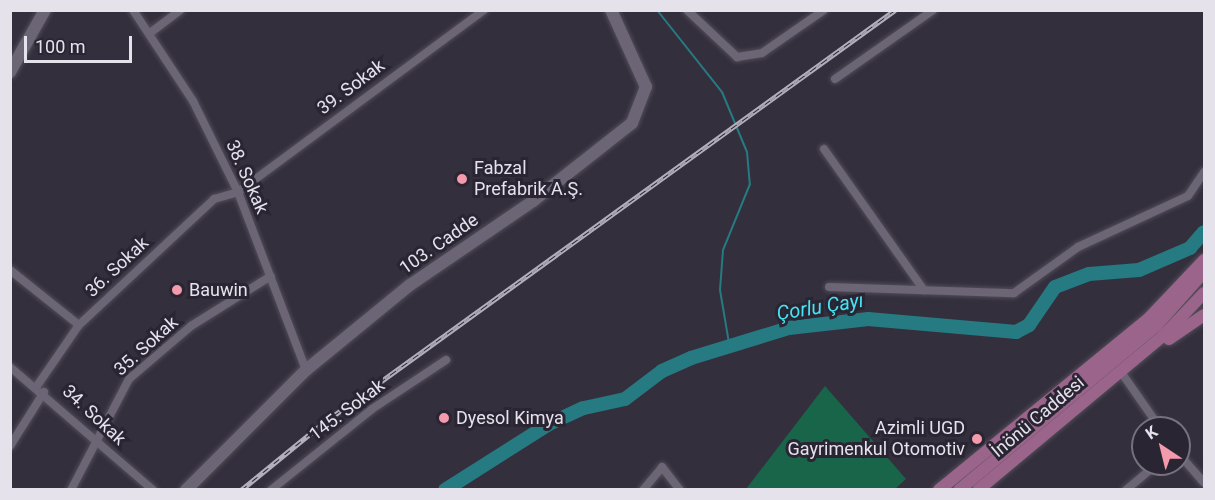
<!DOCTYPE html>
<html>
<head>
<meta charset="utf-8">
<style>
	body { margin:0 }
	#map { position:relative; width:1215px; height:500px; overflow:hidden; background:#342f3d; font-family:Roboto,sans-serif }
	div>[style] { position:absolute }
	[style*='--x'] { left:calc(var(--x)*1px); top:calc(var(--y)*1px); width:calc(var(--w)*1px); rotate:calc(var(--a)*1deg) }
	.green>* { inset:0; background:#19654a }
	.stream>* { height:2px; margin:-1px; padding:0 1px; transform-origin:1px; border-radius:1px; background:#267a82 }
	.river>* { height:14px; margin:-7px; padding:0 7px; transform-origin:7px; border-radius:7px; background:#267a82 }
	.roads { filter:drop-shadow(0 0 2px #514c58) drop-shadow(0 0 2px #514c58) }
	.street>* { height:8px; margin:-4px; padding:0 4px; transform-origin:4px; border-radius:4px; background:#6b6575 }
	.secondary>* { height:12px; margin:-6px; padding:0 6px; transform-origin:6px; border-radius:6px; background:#6b6575 }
	.primary>* { height:12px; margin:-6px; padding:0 6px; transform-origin:6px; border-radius:6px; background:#9a648b }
	.rail>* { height:4.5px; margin-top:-2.25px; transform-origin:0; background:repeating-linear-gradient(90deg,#2a2533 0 7px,#b4afbb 0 14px); box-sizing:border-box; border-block:2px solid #b4afbb }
	.dots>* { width:16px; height:16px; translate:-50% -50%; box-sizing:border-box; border:3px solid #2a2533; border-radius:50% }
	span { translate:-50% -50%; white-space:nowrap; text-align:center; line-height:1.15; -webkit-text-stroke:6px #2a2533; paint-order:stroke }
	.street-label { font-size:18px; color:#e6e2ec }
	.poi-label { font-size:18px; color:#e6e2ec }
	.left { translate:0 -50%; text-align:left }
	.right { translate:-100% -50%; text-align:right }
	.water-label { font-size:20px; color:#46e4f3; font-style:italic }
	.frame { position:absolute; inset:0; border:12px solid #e6e2ec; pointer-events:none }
	.north { position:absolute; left:1131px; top:416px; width:60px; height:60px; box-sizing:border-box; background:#2a2533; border:2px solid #75717d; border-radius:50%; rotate:325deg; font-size:16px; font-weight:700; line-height:24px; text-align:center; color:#e6e2ec }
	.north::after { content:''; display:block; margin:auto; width:21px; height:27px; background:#f39aac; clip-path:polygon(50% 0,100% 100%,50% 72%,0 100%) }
	.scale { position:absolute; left:24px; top:36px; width:108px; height:27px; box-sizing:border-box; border:3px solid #e6e2ec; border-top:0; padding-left:8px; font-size:18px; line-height:21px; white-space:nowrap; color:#e6e2ec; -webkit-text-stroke:4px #2a2533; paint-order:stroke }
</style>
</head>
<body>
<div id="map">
	<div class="green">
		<i style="clip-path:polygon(825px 386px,906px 479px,895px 489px,746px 489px)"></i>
	</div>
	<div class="stream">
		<i style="--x:657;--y:10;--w:105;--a:51.6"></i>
		<i style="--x:722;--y:92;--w:65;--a:67.4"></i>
		<i style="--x:747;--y:152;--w:32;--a:85"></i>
		<i style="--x:750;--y:184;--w:71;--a:112.2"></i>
		<i style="--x:723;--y:250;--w:40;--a:94.3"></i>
		<i style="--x:720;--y:290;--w:60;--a:80.4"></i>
	</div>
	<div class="river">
		<i style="--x:445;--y:490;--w:123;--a:-32.4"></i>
		<i style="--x:549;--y:424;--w:38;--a:-25"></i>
		<i style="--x:584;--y:408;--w:42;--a:-12.4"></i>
		<i style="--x:625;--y:399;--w:46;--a:-37.1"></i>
		<i style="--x:662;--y:371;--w:32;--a:-24"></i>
		<i style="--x:691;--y:358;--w:102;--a:-17"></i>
		<i style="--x:789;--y:328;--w:80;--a:-6.5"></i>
		<i style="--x:868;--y:319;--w:149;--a:5"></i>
		<i style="--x:1016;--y:332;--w:15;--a:-28"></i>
		<i style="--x:1029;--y:325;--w:46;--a:-55.6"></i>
		<i style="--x:1055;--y:287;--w:36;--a:-21"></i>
		<i style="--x:1089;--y:274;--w:50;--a:-4.6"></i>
		<i style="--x:1139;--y:270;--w:56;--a:-23.3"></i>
		<i style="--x:1190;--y:248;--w:21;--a:-49"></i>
	</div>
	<div class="roads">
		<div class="street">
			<i style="--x:133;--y:10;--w:109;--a:56.6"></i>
			<i style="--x:193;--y:101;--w:102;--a:63.7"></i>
			<i style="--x:238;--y:192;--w:191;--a:69.1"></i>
			<i style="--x:687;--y:10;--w:69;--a:43.2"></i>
			<i style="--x:737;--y:57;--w:25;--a:-9"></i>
			<i style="--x:762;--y:53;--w:75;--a:-34.7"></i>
			<i style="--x:150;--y:33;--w:38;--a:-37"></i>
			<i style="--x:835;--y:79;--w:120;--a:-35.1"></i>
			<i style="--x:824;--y:149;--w:173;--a:54.7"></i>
			<i style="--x:10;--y:270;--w:88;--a:38.6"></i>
			<i style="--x:829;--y:287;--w:185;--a:1.9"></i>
			<i style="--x:1014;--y:293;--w:79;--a:-35.7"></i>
			<i style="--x:1078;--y:247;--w:121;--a:-24.9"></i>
			<i style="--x:1188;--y:196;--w:29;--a:-56"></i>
			<i style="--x:10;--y:367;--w:189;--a:40.7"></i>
			<i style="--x:1121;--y:372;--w:68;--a:55.1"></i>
			<i style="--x:37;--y:386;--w:74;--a:-55.5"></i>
			<i style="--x:79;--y:325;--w:185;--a:-43"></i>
			<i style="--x:214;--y:199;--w:25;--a:-16"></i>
			<i style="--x:238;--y:192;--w:306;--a:-36.5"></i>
			<i style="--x:10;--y:446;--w:64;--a:-57.8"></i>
			<i style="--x:1179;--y:454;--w:38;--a:49"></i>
			<i style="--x:71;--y:490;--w:125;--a:-62.4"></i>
			<i style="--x:129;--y:379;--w:82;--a:-40.5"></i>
			<i style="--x:191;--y:326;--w:94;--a:-32"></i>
			<i style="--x:271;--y:490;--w:129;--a:-38.7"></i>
			<i style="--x:372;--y:409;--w:89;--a:-33.5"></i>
			<i style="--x:643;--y:490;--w:30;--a:-50"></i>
			<i style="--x:662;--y:467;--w:29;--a:52"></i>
			<i style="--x:1126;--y:490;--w:40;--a:-40"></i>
		</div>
		<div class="secondary">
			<i style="--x:10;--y:72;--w:71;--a:-60.6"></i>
			<i style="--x:186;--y:490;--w:170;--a:-45"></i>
			<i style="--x:306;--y:370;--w:134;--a:-39.3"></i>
			<i style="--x:410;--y:285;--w:149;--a:-34.3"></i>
			<i style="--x:533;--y:201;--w:126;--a:-38.2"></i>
			<i style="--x:632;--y:123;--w:39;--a:-69"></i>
			<i style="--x:646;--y:87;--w:85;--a:-114.4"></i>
		</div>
		<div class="primary">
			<i style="--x:1169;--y:339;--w:42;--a:-34.4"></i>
			<i style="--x:939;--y:490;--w:273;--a:-39.3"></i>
			<i style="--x:1150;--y:317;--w:79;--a:-46.5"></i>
			<i style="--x:959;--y:490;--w:256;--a:-39.8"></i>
			<i style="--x:1156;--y:326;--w:72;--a:-48.4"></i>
			<i style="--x:978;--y:490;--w:242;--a:-39.8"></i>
			<i style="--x:1164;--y:335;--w:58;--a:-46.4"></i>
		</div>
	</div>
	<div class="rail">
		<i style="--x:241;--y:490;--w:104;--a:-39.2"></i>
		<i style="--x:322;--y:424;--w:707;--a:-35.85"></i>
	</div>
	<div class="dots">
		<i style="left:462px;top:179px;background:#f39aac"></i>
		<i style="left:177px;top:290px;background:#f39aac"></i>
		<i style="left:444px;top:418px;background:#f39aac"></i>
		<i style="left:977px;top:439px;background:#f39aac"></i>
	</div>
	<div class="street-label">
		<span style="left:351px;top:87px;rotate:-37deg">39. Sokak</span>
		<span style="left:247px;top:177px;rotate:66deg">38. Sokak</span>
		<span style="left:439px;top:244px;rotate:-35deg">103. Cadde</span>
		<span style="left:117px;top:267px;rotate:-43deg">36. Sokak</span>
		<span style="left:146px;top:346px;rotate:-42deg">35. Sokak</span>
		<span style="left:347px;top:410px;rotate:-37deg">145. Sokak</span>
		<span style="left:94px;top:415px;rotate:43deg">34. Sokak</span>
		<span style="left:1038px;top:417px;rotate:-40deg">İnönü Caddesi</span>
	</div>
	<div class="poi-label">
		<span class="left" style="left:474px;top:179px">Fabzal<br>Prefabrik A.Ş.</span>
		<span class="left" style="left:189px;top:290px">Bauwin</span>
		<span class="left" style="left:456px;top:418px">Dyesol Kimya</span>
		<span class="right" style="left:965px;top:439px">Azimli UGD<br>Gayrimenkul Otomotiv</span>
	</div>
	<div class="water-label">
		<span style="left:820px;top:307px;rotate:-9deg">Çorlu Çayı</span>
	</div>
	<div class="frame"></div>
	<div class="north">K</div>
	<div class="scale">100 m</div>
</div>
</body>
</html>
